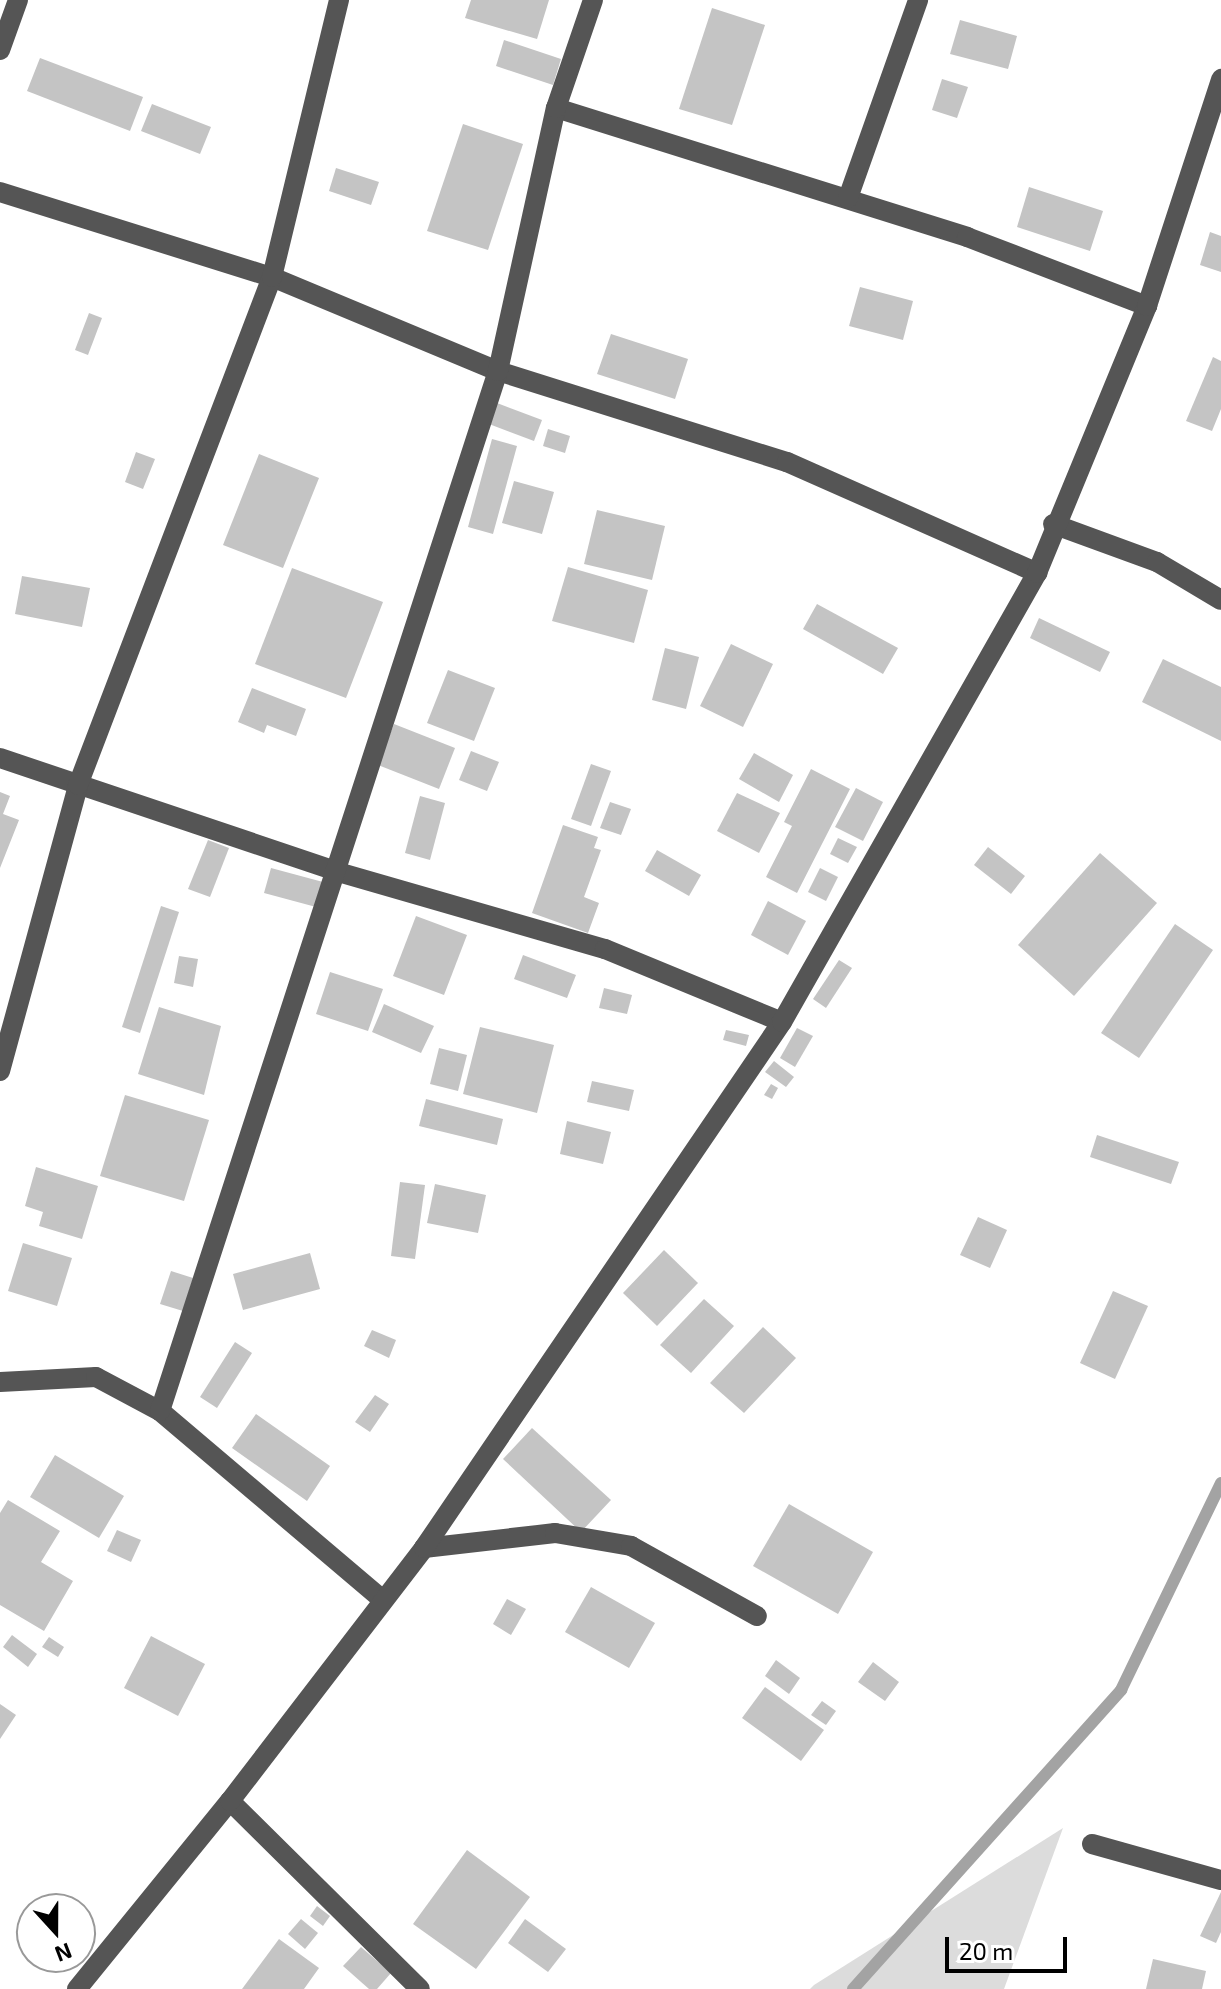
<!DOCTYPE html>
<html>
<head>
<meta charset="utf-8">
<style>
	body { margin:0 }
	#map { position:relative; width:1221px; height:1989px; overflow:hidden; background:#fff; font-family:"Exo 2",sans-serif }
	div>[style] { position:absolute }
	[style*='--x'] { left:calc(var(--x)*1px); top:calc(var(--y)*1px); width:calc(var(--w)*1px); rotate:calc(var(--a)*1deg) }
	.green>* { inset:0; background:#dcdcdc }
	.stream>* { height:12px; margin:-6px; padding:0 6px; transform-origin:6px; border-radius:6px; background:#a3a3a3 }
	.building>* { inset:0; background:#c4c4c4 }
	.minor>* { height:20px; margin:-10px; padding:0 10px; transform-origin:10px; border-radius:10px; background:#555 }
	span { translate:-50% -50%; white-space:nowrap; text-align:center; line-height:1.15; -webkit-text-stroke:7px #fff; paint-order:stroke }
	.north { position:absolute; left:16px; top:1893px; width:80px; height:80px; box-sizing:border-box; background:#fff; border:2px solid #999; border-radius:50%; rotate:159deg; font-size:22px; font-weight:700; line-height:32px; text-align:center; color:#000 }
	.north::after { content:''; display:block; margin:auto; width:28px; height:36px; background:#000; clip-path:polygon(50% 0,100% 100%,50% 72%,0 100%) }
	.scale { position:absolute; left:945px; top:1937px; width:122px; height:36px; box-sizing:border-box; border:4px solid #000; border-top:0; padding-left:10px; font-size:24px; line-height:28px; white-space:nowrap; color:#000; -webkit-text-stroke:6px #fff; paint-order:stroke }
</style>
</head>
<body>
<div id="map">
	<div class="green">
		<i style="clip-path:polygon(1063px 1828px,1004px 1989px,810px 1989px,814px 1985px)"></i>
	</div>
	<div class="stream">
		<i style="--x:853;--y:1989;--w:402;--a:-48.1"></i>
		<i style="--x:1121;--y:1690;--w:230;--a:-64.2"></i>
	</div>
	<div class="building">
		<i style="clip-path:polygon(471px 0,549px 0,537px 39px,465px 18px)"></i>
		<i style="clip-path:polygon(712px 8px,765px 25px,732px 125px,679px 109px)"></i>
		<i style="clip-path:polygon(960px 20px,1017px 36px,1008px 69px,950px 54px)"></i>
		<i style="clip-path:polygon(504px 40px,561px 59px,553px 85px,496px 66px)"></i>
		<i style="clip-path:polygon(40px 58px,143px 97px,130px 131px,27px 91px)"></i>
		<i style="clip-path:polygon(942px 79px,968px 87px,957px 118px,932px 110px)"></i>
		<i style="clip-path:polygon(152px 104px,211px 127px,200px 154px,141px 131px)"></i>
		<i style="clip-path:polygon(463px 124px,523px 144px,488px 250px,427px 231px)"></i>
		<i style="clip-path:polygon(336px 168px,379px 182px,371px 205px,329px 191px)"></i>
		<i style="clip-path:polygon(1029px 187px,1103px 211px,1090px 251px,1017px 227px)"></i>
		<i style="clip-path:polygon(1210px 232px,1221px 236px,1221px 272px,1200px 265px)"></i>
		<i style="clip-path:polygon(860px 287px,913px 301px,903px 340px,849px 326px)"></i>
		<i style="clip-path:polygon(89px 313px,102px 318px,88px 355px,75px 350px)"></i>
		<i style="clip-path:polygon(611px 334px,688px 359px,675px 399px,597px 374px)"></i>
		<i style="clip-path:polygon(1213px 357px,1221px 361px,1221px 409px,1212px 431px,1186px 421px)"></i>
		<i style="clip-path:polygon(497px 403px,542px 420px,534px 441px,489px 424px)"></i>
		<i style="clip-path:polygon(548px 429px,570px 436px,565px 453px,543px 446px)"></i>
		<i style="clip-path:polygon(492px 439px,517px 446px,493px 534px,468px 527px)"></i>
		<i style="clip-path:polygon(136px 452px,155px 459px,143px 489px,125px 482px)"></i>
		<i style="clip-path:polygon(259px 454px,319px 478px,283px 568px,223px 545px)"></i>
		<i style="clip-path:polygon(514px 481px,554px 492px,542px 534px,502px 523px)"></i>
		<i style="clip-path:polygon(597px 510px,665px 526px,652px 580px,584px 564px)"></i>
		<i style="clip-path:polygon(568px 567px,648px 590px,634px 643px,552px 621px)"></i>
		<i style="clip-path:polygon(292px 568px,383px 602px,346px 698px,255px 664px)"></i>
		<i style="clip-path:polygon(22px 576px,90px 588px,82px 627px,15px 614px)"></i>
		<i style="clip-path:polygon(817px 604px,898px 648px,883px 674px,803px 629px)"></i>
		<i style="clip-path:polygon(1039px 618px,1110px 652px,1100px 672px,1030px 638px)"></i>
		<i style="clip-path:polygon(731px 644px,773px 664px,743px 727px,700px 706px)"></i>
		<i style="clip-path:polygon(665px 648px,699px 657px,686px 709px,652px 700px)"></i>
		<i style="clip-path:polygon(1163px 659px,1221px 687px,1221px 741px,1142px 702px)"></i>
		<i style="clip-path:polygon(448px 670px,495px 688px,474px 741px,427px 723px)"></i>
		<i style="clip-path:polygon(252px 688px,306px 709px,296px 736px,267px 725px,264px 733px,238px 722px)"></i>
		<i style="clip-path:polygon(394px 724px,455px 748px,439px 789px,378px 765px)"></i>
		<i style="clip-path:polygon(471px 751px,499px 762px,487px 791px,459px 780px)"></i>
		<i style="clip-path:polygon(754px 753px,793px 775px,779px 802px,739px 779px)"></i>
		<i style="clip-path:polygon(591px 764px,611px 771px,591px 826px,571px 819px)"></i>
		<i style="clip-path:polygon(811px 769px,850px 789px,797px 893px,766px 877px,792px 826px,784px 822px)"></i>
		<i style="clip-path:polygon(856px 788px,883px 802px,863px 841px,835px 827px)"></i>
		<i style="clip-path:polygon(0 792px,10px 796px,3px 814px,19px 820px,0 868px)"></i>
		<i style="clip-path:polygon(737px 793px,780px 813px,759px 853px,717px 831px)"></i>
		<i style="clip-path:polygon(420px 796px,445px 803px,430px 860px,405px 853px)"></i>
		<i style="clip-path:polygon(610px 802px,631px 809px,621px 835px,600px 828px)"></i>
		<i style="clip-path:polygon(563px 825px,598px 837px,594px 848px,601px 850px,584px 897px,599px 903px,588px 933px,532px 913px)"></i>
		<i style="clip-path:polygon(838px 838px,857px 847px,848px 863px,830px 854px)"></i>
		<i style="clip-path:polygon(208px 840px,229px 848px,210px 897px,188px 889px)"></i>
		<i style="clip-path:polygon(988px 847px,1025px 876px,1011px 894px,974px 865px)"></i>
		<i style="clip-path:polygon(657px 850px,701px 875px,689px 896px,645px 871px)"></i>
		<i style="clip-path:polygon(1100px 853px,1157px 903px,1074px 996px,1018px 945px)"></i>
		<i style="clip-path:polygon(271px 868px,323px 882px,316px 907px,264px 893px)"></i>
		<i style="clip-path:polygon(820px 868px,838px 877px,826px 901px,808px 892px)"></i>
		<i style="clip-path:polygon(768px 901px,806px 921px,788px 955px,751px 935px)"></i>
		<i style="clip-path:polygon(161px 906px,179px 912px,140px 1033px,122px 1027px)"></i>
		<i style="clip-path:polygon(416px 916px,467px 935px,444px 995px,393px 976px)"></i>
		<i style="clip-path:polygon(1175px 924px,1213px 950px,1139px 1058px,1101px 1033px)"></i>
		<i style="clip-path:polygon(523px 955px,576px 975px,567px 998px,514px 979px)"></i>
		<i style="clip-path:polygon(179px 956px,198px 959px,193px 987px,174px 983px)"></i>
		<i style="clip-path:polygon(839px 960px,852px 968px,826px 1008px,813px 999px)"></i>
		<i style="clip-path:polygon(330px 972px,383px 989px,368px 1031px,316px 1014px)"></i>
		<i style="clip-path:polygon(604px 988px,632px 995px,627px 1014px,599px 1008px)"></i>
		<i style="clip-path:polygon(384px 1004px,434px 1026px,421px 1053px,372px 1032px)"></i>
		<i style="clip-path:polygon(159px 1007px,221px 1026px,204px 1095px,138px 1074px)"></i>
		<i style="clip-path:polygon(480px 1027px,554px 1045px,537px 1113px,463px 1094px)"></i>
		<i style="clip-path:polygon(797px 1028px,813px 1036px,795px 1067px,780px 1058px)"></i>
		<i style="clip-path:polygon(726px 1030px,749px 1035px,746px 1046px,723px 1040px)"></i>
		<i style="clip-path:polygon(439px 1048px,467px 1055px,458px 1091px,430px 1084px)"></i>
		<i style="clip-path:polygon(774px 1061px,794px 1077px,786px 1087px,765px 1072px)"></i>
		<i style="clip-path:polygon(592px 1081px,634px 1090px,629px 1111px,587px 1102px)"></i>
		<i style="clip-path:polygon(771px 1084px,778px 1088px,772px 1099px,764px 1095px)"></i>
		<i style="clip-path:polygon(125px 1095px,209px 1120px,184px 1201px,100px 1176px)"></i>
		<i style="clip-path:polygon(426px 1099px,503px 1119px,497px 1145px,419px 1126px)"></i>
		<i style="clip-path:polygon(567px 1121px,611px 1132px,603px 1164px,560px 1154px)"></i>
		<i style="clip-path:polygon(1097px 1135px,1179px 1162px,1171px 1184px,1090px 1157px)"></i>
		<i style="clip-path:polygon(36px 1167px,98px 1186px,82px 1239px,39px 1226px,43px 1212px,25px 1206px)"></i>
		<i style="clip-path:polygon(400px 1182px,425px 1185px,415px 1259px,391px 1256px)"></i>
		<i style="clip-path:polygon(435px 1184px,486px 1195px,478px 1233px,427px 1223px)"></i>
		<i style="clip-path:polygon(978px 1217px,1007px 1230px,990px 1268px,960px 1255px)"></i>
		<i style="clip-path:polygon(23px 1243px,72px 1258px,57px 1306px,8px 1291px)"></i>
		<i style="clip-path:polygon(664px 1250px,698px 1283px,657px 1326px,623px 1293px)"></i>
		<i style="clip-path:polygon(310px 1253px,320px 1289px,243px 1310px,233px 1274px)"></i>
		<i style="clip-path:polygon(171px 1271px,193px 1278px,183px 1311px,160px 1304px)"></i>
		<i style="clip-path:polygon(1113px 1291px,1148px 1306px,1115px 1379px,1080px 1363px)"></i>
		<i style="clip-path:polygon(704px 1299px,734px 1326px,691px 1373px,660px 1345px)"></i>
		<i style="clip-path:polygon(763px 1327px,796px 1358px,744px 1413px,710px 1383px)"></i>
		<i style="clip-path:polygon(372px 1330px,396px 1340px,389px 1358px,364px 1346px)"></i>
		<i style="clip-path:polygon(235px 1342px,252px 1353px,217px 1408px,200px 1397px)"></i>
		<i style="clip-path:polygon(375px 1395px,389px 1404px,370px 1432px,355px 1422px)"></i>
		<i style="clip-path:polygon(256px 1414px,330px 1466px,307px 1501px,232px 1448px)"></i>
		<i style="clip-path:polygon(532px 1428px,611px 1500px,581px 1532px,503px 1459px)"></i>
		<i style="clip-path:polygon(55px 1455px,124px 1496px,99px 1538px,30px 1497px)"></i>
		<i style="clip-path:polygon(8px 1500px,60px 1531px,41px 1562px,73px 1581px,44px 1631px,0 1605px,0 1513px)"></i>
		<i style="clip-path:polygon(789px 1504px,873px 1552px,838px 1614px,753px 1566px)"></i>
		<i style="clip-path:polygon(117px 1530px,141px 1540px,131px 1562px,107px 1551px)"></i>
		<i style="clip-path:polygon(591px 1587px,655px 1623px,629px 1668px,565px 1632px)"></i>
		<i style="clip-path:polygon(507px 1599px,526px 1609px,511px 1635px,493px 1624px)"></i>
		<i style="clip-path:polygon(12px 1635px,37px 1654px,28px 1667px,3px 1647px)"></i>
		<i style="clip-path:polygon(151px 1636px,205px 1664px,178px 1716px,124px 1688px)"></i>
		<i style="clip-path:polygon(49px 1637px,64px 1647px,58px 1657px,42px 1647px)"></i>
		<i style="clip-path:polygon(776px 1660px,800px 1678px,789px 1694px,765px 1676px)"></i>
		<i style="clip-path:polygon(873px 1662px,899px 1682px,885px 1701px,858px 1682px)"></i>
		<i style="clip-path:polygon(765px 1687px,824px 1730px,801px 1761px,742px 1718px)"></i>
		<i style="clip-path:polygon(822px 1701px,836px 1711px,826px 1725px,811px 1715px)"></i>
		<i style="clip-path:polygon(0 1704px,16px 1715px,0 1739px)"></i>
		<i style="clip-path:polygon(467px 1850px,530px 1897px,476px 1969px,413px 1924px)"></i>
		<i style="clip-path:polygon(1221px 1892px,1221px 1932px,1216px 1943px,1200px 1936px)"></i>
		<i style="clip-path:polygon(317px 1906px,330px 1916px,323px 1926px,310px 1916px)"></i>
		<i style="clip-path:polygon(301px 1919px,318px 1933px,305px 1949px,288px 1934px)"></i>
		<i style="clip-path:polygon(525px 1919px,566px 1949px,548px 1972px,508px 1943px)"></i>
		<i style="clip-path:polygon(279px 1939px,319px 1968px,304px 1989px,242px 1989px)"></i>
		<i style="clip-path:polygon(361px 1947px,391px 1973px,377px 1989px,369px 1989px,343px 1966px)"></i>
		<i style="clip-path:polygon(1153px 1959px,1206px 1971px,1202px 1989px,1146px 1989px)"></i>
	</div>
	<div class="minor">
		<i style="--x:0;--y:50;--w:53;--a:-70.2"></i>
		<i style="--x:556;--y:108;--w:431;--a:17.4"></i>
		<i style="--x:967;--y:237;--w:193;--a:21"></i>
		<i style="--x:0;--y:192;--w:285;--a:17.4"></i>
		<i style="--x:272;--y:277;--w:245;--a:22.6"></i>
		<i style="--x:498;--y:371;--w:303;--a:17.5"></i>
		<i style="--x:787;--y:462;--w:274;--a:23.9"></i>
		<i style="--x:848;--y:198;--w:210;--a:-70.5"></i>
		<i style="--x:1053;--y:524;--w:111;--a:20.1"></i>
		<i style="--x:1157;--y:562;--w:74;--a:30.7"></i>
		<i style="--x:0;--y:758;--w:357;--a:18.6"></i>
		<i style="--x:338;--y:872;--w:278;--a:16.1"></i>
		<i style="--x:605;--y:949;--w:191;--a:22.4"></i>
		<i style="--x:0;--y:1071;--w:296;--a:-74.7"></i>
		<i style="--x:78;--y:785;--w:544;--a:-69.1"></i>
		<i style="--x:272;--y:277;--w:285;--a:-76.4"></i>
		<i style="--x:0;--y:1382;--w:96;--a:-3"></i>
		<i style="--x:96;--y:1377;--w:72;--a:28"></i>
		<i style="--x:160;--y:1411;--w:292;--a:40.3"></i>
		<i style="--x:160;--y:1411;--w:1094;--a:-72"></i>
		<i style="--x:498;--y:371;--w:269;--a:-77.6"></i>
		<i style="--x:556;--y:108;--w:114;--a:-71.1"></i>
		<i style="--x:424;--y:1548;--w:132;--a:-6.5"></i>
		<i style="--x:555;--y:1533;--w:77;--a:9.7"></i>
		<i style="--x:631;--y:1546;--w:144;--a:29.1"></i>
		<i style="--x:230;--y:1801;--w:267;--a:44.7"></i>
		<i style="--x:1092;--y:1844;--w:134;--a:15.6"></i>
		<i style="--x:77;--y:1989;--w:242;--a:-50.9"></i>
		<i style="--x:230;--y:1801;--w:319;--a:-52.5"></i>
		<i style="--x:424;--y:1548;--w:636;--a:-55.76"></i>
		<i style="--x:782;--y:1022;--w:516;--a:-60.41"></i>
		<i style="--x:1037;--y:573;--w:289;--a:-67.6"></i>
		<i style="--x:1147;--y:306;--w:239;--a:-71.9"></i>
	</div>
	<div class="north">N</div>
	<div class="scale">20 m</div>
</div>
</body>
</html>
